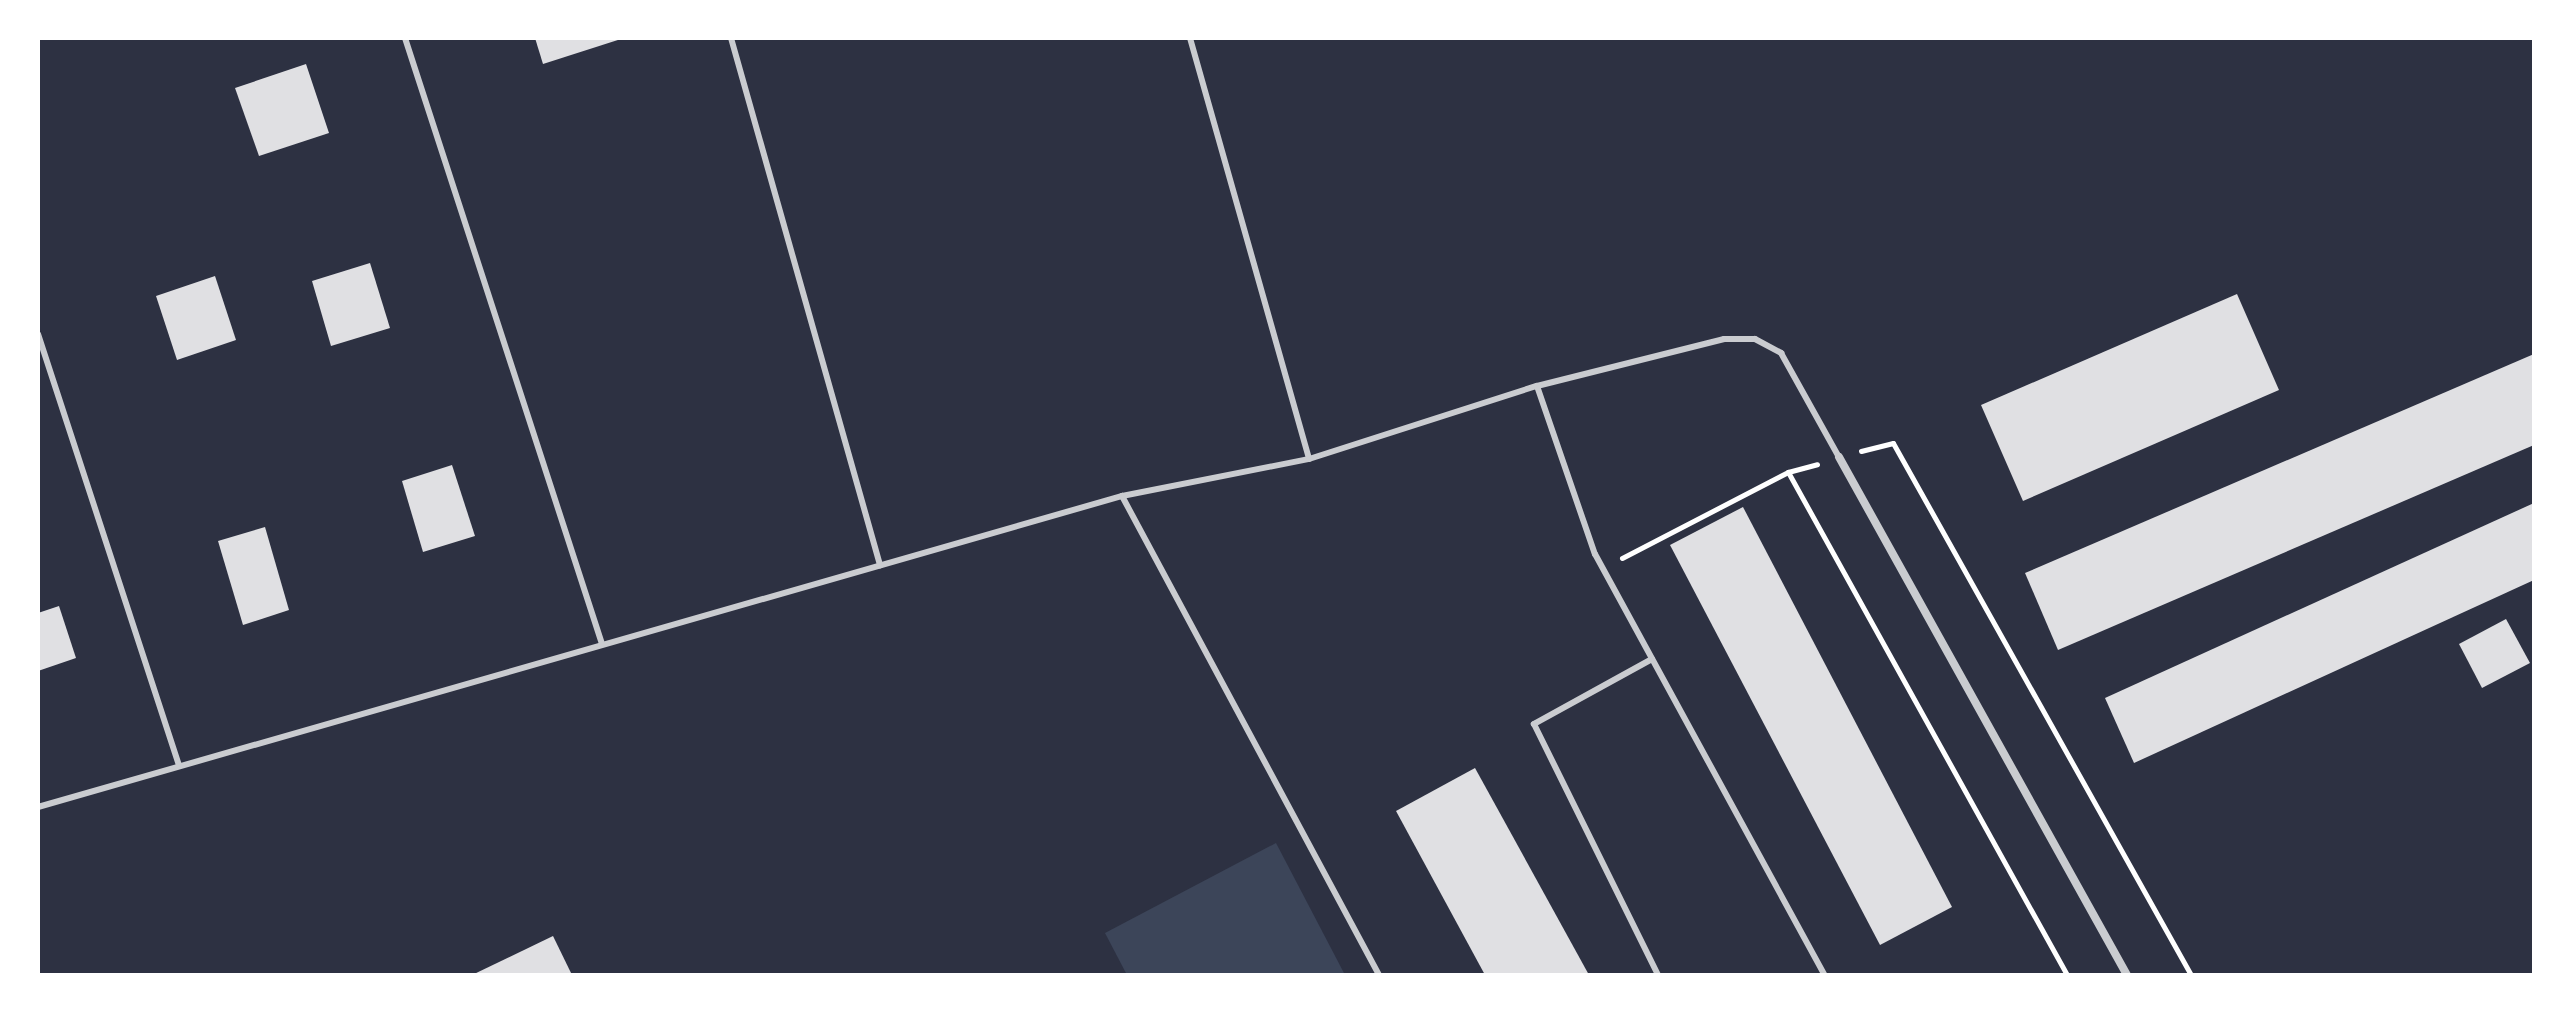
<!DOCTYPE html>
<html>
<head>
<meta charset="utf-8">
<style>
	body { margin:0 }
	#map { position:relative; width:2572px; height:1013px; overflow:hidden; background:#2d3142; font-family:Georgia,serif }
	div>[style] { position:absolute }
	[style*='--x'] { left:calc(var(--x)*1px); top:calc(var(--y)*1px); width:calc(var(--w)*1px); rotate:calc(var(--a)*1deg) }
	.green>* { inset:0; background:#3c4559 }
	.building>* { inset:0; background:#e0e0e3 }
	.path>* { height:5px; margin:-2.5px; padding:0 2.5px; transform-origin:2.5px; border-radius:2.5px; background:#fff }
	.service>* { height:6px; margin:-3px; padding:0 3px; transform-origin:3px; border-radius:3px; background:#caccd0 }
	.minor>* { height:8px; margin:-4px; padding:0 4px; transform-origin:4px; border-radius:4px; background:#caccd0 }
	span { translate:-50% -50%; white-space:nowrap; text-align:center; line-height:1.15; -webkit-text-stroke:8px #fff; paint-order:stroke }
	.frame { position:absolute; inset:0; border:40px solid #fff; pointer-events:none }
</style>
</head>
<body>
<div id="map">
	<div class="green">
		<i style="clip-path:polygon(1276px 843px,1345px 975px,1127px 975px,1105px 933px)"></i>
	</div>
	<div class="building">
		<i style="clip-path:polygon(535px 38px,621px 38px,621px 39px,543px 64px)"></i>
		<i style="clip-path:polygon(306px 64px,329px 133px,259px 156px,235px 88px)"></i>
		<i style="clip-path:polygon(370px 263px,390px 328px,331px 346px,312px 281px)"></i>
		<i style="clip-path:polygon(215px 276px,236px 340px,177px 360px,156px 296px)"></i>
		<i style="clip-path:polygon(2237px 294px,2279px 390px,2023px 501px,1981px 405px)"></i>
		<i style="clip-path:polygon(2534px 354px,2534px 445px,2058px 650px,2025px 573px)"></i>
		<i style="clip-path:polygon(452px 465px,475px 536px,423px 552px,402px 481px)"></i>
		<i style="clip-path:polygon(2534px 503px,2534px 580px,2134px 763px,2105px 698px)"></i>
		<i style="clip-path:polygon(1743px 507px,1952px 907px,1880px 945px,1670px 545px)"></i>
		<i style="clip-path:polygon(265px 527px,289px 610px,243px 625px,218px 541px)"></i>
		<i style="clip-path:polygon(59px 606px,76px 658px,38px 671px,38px 613px)"></i>
		<i style="clip-path:polygon(2506px 619px,2530px 663px,2482px 688px,2459px 644px)"></i>
		<i style="clip-path:polygon(1475px 768px,1589px 975px,1485px 975px,1396px 811px)"></i>
		<i style="clip-path:polygon(553px 936px,572px 975px,472px 975px)"></i>
	</div>
	<div class="path">
		<i style="--x:1861;--y:451;--w:33;--a:-14"></i>
		<i style="--x:1893;--y:443;--w:610;--a:60.74"></i>
		<i style="--x:1788;--y:472;--w:30;--a:-15"></i>
		<i style="--x:1622;--y:558;--w:187;--a:-27.4"></i>
		<i style="--x:1788;--y:472;--w:575;--a:60.98"></i>
	</div>
	<div class="service">
		<i style="--x:405;--y:38;--w:637;--a:71.99"></i>
		<i style="--x:731;--y:38;--w:548;--a:74.21"></i>
		<i style="--x:1190;--y:38;--w:437;--a:74.2"></i>
		<i style="--x:38;--y:334;--w:454;--a:71.9"></i>
		<i style="--x:1537;--y:386;--w:178;--a:71"></i>
		<i style="--x:1595;--y:554;--w:480;--a:61.4"></i>
		<i style="--x:1122;--y:496;--w:544;--a:61.78"></i>
		<i style="--x:1652;--y:659;--w:135;--a:151.2"></i>
		<i style="--x:1534;--y:724;--w:280;--a:63.7"></i>
		<i style="--x:38;--y:807;--w:1128;--a:-16.01"></i>
		<i style="--x:1122;--y:496;--w:191;--a:-11.2"></i>
		<i style="--x:1309;--y:459;--w:239;--a:-17.8"></i>
		<i style="--x:1537;--y:386;--w:193;--a:-14.1"></i>
		<i style="--x:1724;--y:339;--w:31;--a:0"></i>
		<i style="--x:1755;--y:339;--w:30;--a:28"></i>
		<i style="--x:1781;--y:353;--w:119;--a:60.9"></i>
	</div>
	<div class="minor">
		<i style="--x:1839;--y:457;--w:593;--a:60.93"></i>
	</div>
	<div class="frame"></div>
</div>
</body>
</html>
